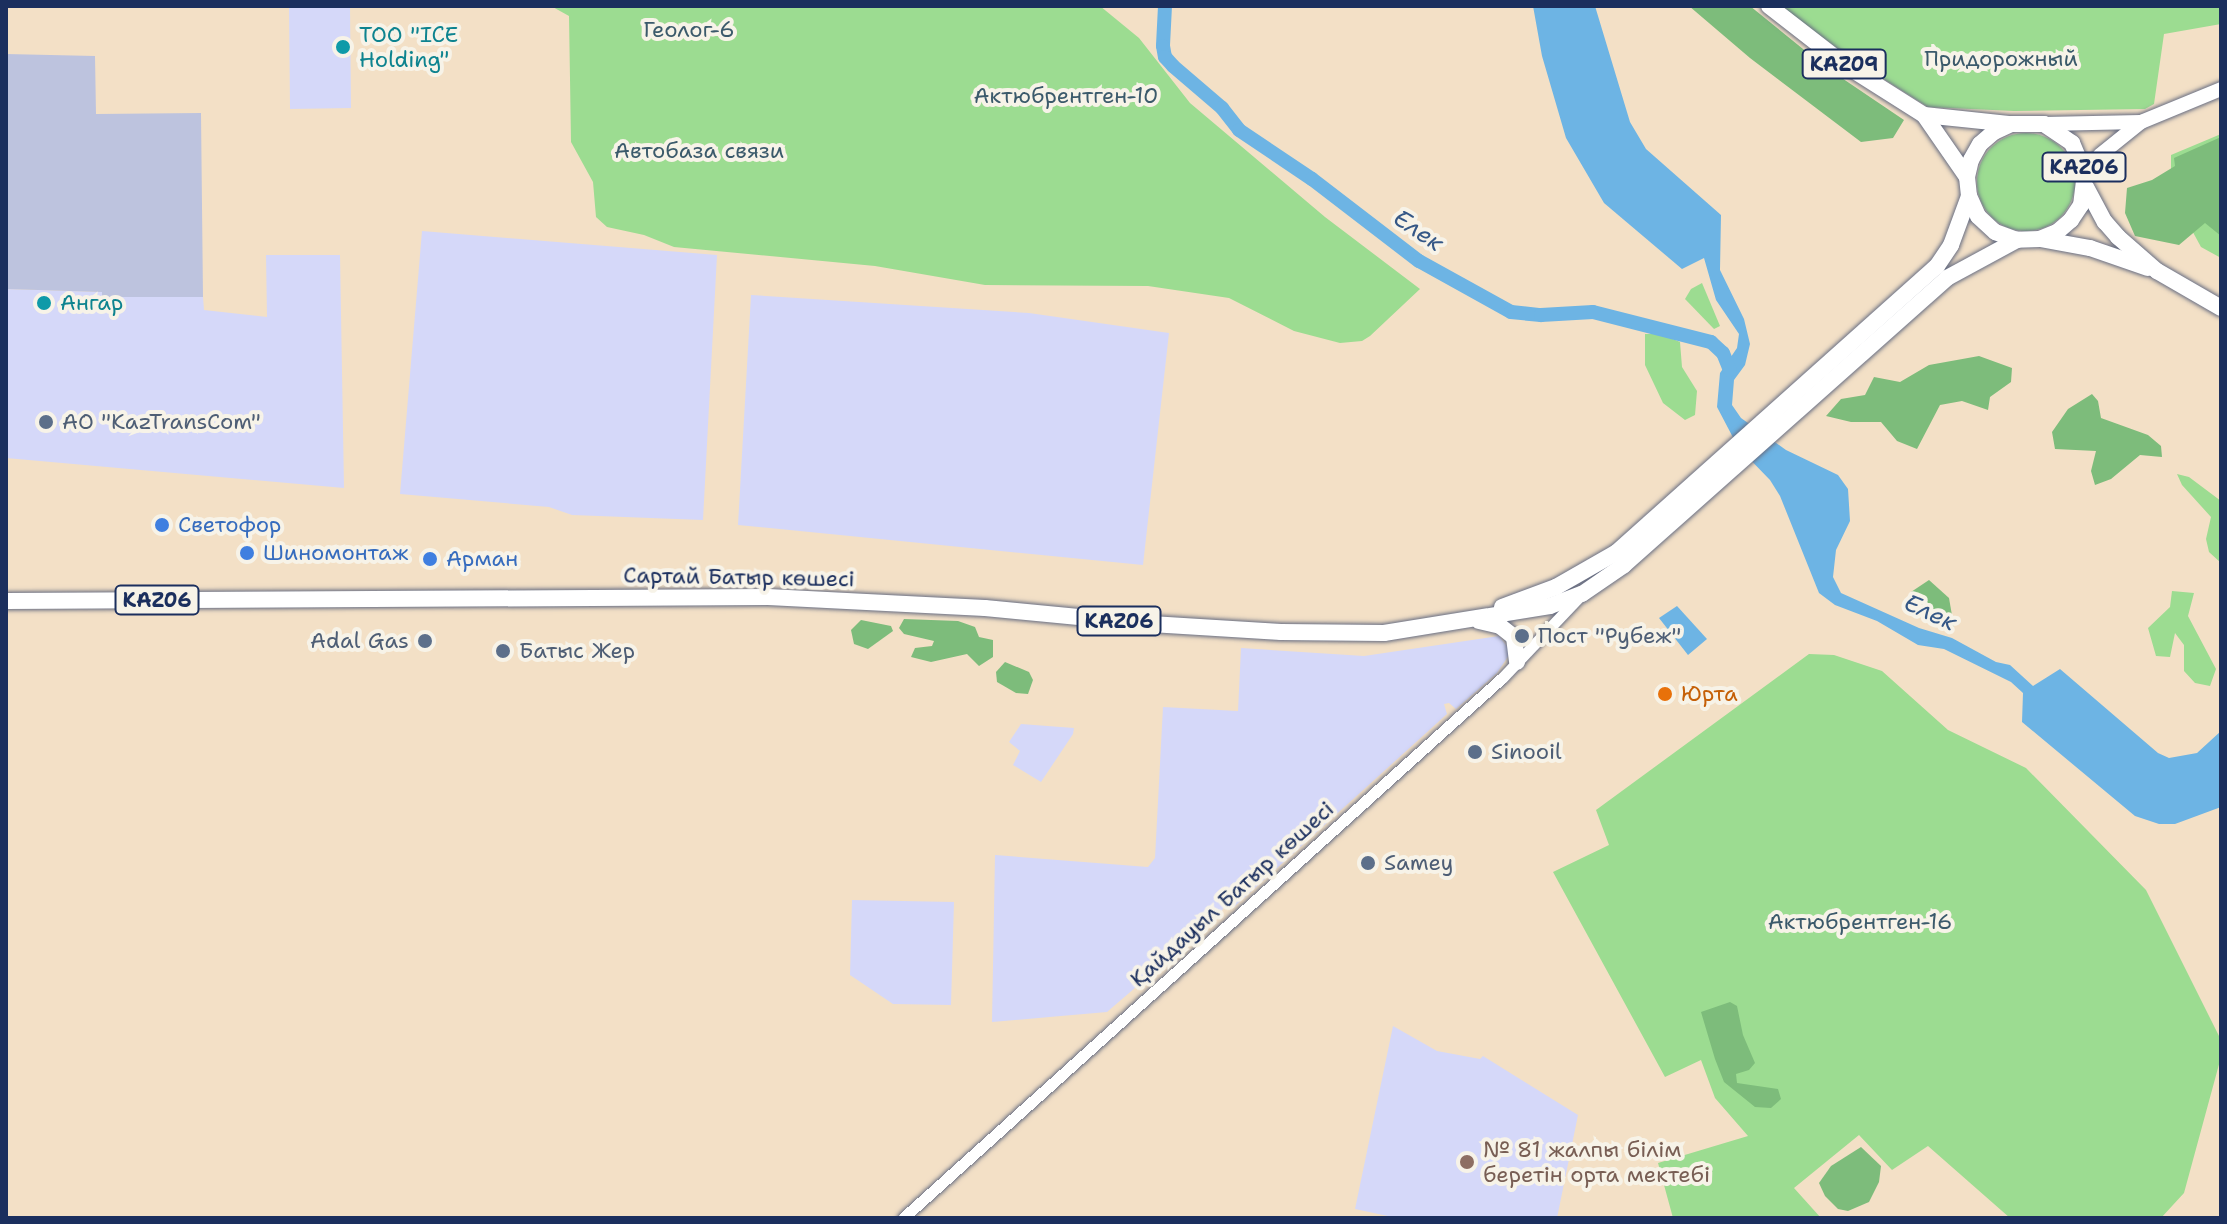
<!DOCTYPE html>
<html>
<head>
<meta charset="utf-8">
<style>
	body { margin:0 }
	#map { position:relative; width:2227px; height:1224px; overflow:hidden; background:#f3e0c6; font-family:"Shantell Sans",sans-serif }
	div>[style] { position:absolute }
	[style*='--x'] { left:calc(var(--x)*1px); top:calc(var(--y)*1px); width:calc(var(--w)*1px); rotate:calc(var(--a)*1deg) }
	.built>* { inset:0; background:#d5d8f9 }
	.industrial>* { inset:0; background:#bdc3de }
	.green>* { inset:0; background:#9cdc91 }
	.round { border-radius:50% }
	.forest>* { inset:0; background:#7dbc7b }
	.water>* { inset:0; background:#6db4e4 }
	.river>* { height:14px; margin:-7px; padding:0 7px; transform-origin:7px; border-radius:7px; background:#6db4e4 }
	.roads { filter:drop-shadow(0 0 2px #676d82) drop-shadow(0 0 2px #676d82) }
	.minor>* { height:11px; margin:-5.5px; padding:0 5.5px; transform-origin:5.5px; border-radius:5.5px; background:#fff }
	.major>* { height:14px; margin:-7px; padding:0 7px; transform-origin:7px; border-radius:7px; background:#fff }
	.highway>* { height:16px; margin:-8px; padding:0 8px; transform-origin:8px; border-radius:8px; background:#fff }
	.dots>* { width:22px; height:22px; translate:-50% -50%; box-sizing:border-box; border:4px solid #f7f3e8; border-radius:50% }
	span { translate:-50% -50%; white-space:nowrap; text-align:center; line-height:1.15; -webkit-text-stroke:8px #f7f3e8; paint-order:stroke }
	.shield-label span { padding:2px 6px; background:#f7f3e8; border:2px solid; border-radius:6px; -webkit-text-stroke-width:0 }
	.shield-label { font-size:20px; color:#1b2f5e; font-weight:700 }
	.park-label { font-size:22px; color:#3b5a6b }
	.culture-label { font-size:22px; color:#0d838f }
	.left { translate:0 -50%; text-align:left }
	.service-label { font-size:22px; color:#4e5e75 }
	.right { translate:-100% -50%; text-align:right }
	.shop-label { font-size:22px; color:#366cbe }
	.street-label { font-size:22px; color:#1b2f5e }
	.food-label { font-size:22px; color:#c56008 }
	.education-label { font-size:22px; color:#785e54 }
	.water-label { font-size:24px; color:#345786; font-style:italic }
	.frame { position:absolute; inset:0; border:8px solid #1b2f5e; pointer-events:none }
</style>
</head>
<body>
<div id="map">
	<div class="built">
		<i style="clip-path:polygon(289px 6px,350px 6px,351px 108px,290px 109px)"></i>
		<i style="clip-path:polygon(422px 231px,717px 255px,703px 520px,572px 515px,549px 507px,400px 494px)"></i>
		<i style="clip-path:polygon(266px 255px,340px 255px,344px 488px,6px 458px,6px 289px,102px 292px,103px 297px,203px 297px,204px 310px,267px 317px)"></i>
		<i style="clip-path:polygon(751px 295px,1029px 313px,1169px 333px,1143px 565px,738px 525px)"></i>
		<i style="clip-path:polygon(1499px 636px,1511px 652px,1497px 673px,1456px 709px,1449px 703px,1444px 704px,1447px 714px,1234px 907px,1224px 907px,1218px 918px,1208px 915px,1207px 926px,1107px 1012px,992px 1022px,995px 855px,1148px 867px,1155px 858px,1163px 707px,1238px 711px,1241px 648px,1364px 656px)"></i>
		<i style="clip-path:polygon(1021px 724px,1074px 728px,1073px 734px,1041px 782px,1013px 765px,1020px 751px,1009px 742px)"></i>
		<i style="clip-path:polygon(852px 900px,954px 902px,951px 1005px,893px 1004px,850px 975px)"></i>
		<i style="clip-path:polygon(1393px 1026px,1437px 1051px,1480px 1059px,1483px 1056px,1578px 1115px,1557px 1218px,1397px 1218px,1355px 1209px)"></i>
	</div>
	<div class="industrial">
		<i style="clip-path:polygon(6px 54px,95px 56px,96px 114px,201px 113px,203px 297px,102px 297px,102px 292px,6px 289px)"></i>
	</div>
	<div class="green">
		<i style="clip-path:polygon(551px 6px,1100px 6px,1139px 38px,1190px 103px,1325px 217px,1420px 289px,1370px 336px,1362px 341px,1340px 343px,1294px 331px,1229px 298px,1148px 286px,985px 285px,875px 266px,674px 247px,644px 235px,607px 227px,596px 217px,593px 182px,571px 142px,569px 16px)"></i>
		<i style="clip-path:polygon(1781px 6px,2221px 6px,2221px 24px,2164px 34px,2154px 104px,2145px 109px,2014px 111px,1928px 107px,1849px 57px)"></i>
		<i class="round" style="left:1977px;top:133px;width:98px;height:98px"></i>
		<i style="clip-path:polygon(2221px 134px,2221px 258px,2201px 247px,2171px 192px,2171px 155px)"></i>
		<i style="clip-path:polygon(1702px 283px,1720px 326px,1714px 329px,1685px 299px,1691px 289px)"></i>
		<i style="clip-path:polygon(1645px 334px,1661px 334px,1680px 342px,1682px 367px,1697px 391px,1695px 415px,1685px 420px,1663px 403px,1645px 365px)"></i>
		<i style="clip-path:polygon(2177px 474px,2189px 477px,2221px 501px,2221px 563px,2209px 552px,2206px 539px,2211px 517px,2182px 485px)"></i>
		<i style="clip-path:polygon(2172px 591px,2194px 593px,2188px 616px,2216px 669px,2210px 686px,2195px 683px,2184px 671px,2184px 645px,2175px 633px,2170px 657px,2156px 656px,2148px 628px,2170px 607px)"></i>
		<i style="clip-path:polygon(1809px 654px,1834px 655px,1882px 671px,1948px 730px,2026px 768px,2146px 890px,2221px 1040px,2221px 1057px,2184px 1193px,2161px 1218px,2010px 1218px,1928px 1146px,1892px 1170px,1859px 1135px,1794px 1188px,1821px 1218px,1673px 1218px,1658px 1163px,1748px 1136px,1715px 1098px,1701px 1060px,1665px 1077px,1553px 872px,1609px 845px,1596px 810px)"></i>
	</div>
	<div class="forest">
		<i style="clip-path:polygon(1689px 6px,1750px 6px,1824px 66px,1904px 120px,1893px 138px,1861px 142px,1750px 58px)"></i>
		<i style="clip-path:polygon(2221px 137px,2221px 236px,2205px 223px,2179px 245px,2135px 236px,2125px 213px,2127px 188px,2152px 180px,2175px 166px,2174px 158px)"></i>
		<i style="clip-path:polygon(1979px 356px,2012px 368px,2011px 382px,1990px 397px,1988px 410px,1962px 401px,1940px 405px,1917px 449px,1897px 441px,1881px 422px,1851px 422px,1826px 416px,1841px 399px,1865px 395px,1874px 377px,1900px 382px,1929px 365px)"></i>
		<i style="clip-path:polygon(2092px 394px,2098px 401px,2101px 418px,2148px 435px,2161px 446px,2162px 457px,2140px 455px,2111px 479px,2095px 485px,2091px 471px,2096px 451px,2055px 449px,2052px 432px,2068px 409px)"></i>
		<i style="clip-path:polygon(1929px 580px,1949px 598px,1954px 627px,1910px 609px,1911px 592px)"></i>
		<i style="clip-path:polygon(904px 619px,958px 621px,975px 627px,979px 637px,993px 640px,993px 657px,979px 666px,967px 654px,931px 662px,911px 657px,915px 648px,932px 646px,934px 641px,904px 634px,899px 628px)"></i>
		<i style="clip-path:polygon(861px 620px,891px 626px,893px 631px,868px 649px,854px 644px,851px 630px)"></i>
		<i style="clip-path:polygon(1005px 662px,1029px 672px,1033px 680px,1028px 694px,1016px 693px,997px 682px,996px 672px)"></i>
		<i style="clip-path:polygon(1730px 1002px,1737px 1006px,1743px 1035px,1755px 1063px,1749px 1070px,1736px 1074px,1737px 1083px,1778px 1089px,1781px 1099px,1771px 1108px,1755px 1107px,1724px 1082px,1715px 1059px,1701px 1012px)"></i>
		<i style="clip-path:polygon(1861px 1147px,1881px 1166px,1879px 1182px,1869px 1202px,1848px 1211px,1838px 1209px,1825px 1196px,1819px 1183px,1831px 1166px)"></i>
	</div>
	<div class="water">
		<i style="clip-path:polygon(1533px 6px,1595px 6px,1630px 122px,1646px 149px,1721px 215px,1720px 270px,1744px 319px,1750px 344px,1745px 365px,1734px 380px,1732px 405px,1741px 418px,1786px 450px,1838px 475px,1848px 489px,1850px 521px,1836px 550px,1833px 577px,1841px 593px,1919px 628px,1952px 638px,1996px 662px,2010px 665px,2033px 686px,2060px 669px,2158px 753px,2169px 758px,2197px 753px,2221px 731px,2221px 807px,2175px 824px,2159px 824px,2135px 816px,2022px 722px,2023px 693px,2011px 682px,1944px 649px,1918px 645px,1877px 621px,1835px 605px,1819px 593px,1780px 496px,1770px 480px,1738px 447px,1717px 407px,1720px 373px,1737px 348px,1739px 334px,1716px 300px,1704px 258px,1682px 269px,1604px 203px,1566px 138px,1542px 56px)"></i>
		<i style="clip-path:polygon(1677px 606px,1707px 639px,1688px 655px,1659px 618px)"></i>
	</div>
	<div class="river">
		<i style="--x:1165;--y:6;--w:40;--a:92.9"></i>
		<i style="--x:1163;--y:46;--w:11;--a:80"></i>
		<i style="--x:1165;--y:57;--w:12;--a:48"></i>
		<i style="--x:1173;--y:66;--w:65;--a:40.6"></i>
		<i style="--x:1222;--y:108;--w:28;--a:52"></i>
		<i style="--x:1239;--y:130;--w:88;--a:33.9"></i>
		<i style="--x:1312;--y:179;--w:135;--a:37.5"></i>
		<i style="--x:1419;--y:261;--w:105;--a:29"></i>
		<i style="--x:1511;--y:312;--w:30;--a:6"></i>
		<i style="--x:1541;--y:315;--w:52;--a:-3.3"></i>
		<i style="--x:1593;--y:312;--w:122;--a:14.3"></i>
		<i style="--x:1711;--y:342;--w:16;--a:43"></i>
		<i style="--x:1723;--y:353;--w:18;--a:68"></i>
	</div>
	<div class="roads">
		<div class="minor">
			<i style="--x:903;--y:1218;--w:808;--a:-42.04"></i>
			<i style="--x:1503;--y:677;--w:109;--a:-46.5"></i>
		</div>
		<div class="major">
			<i style="--x:2044;--y:124;--w:97;--a:-1.2"></i>
			<i style="--x:2085;--y:173;--w:23;--a:-50"></i>
			<i style="--x:2100;--y:155;--w:53;--a:-38.8"></i>
			<i style="--x:2141;--y:122;--w:87;--a:-22.4"></i>
		</div>
		<div class="highway">
			<i style="--x:1769;--y:6;--w:96;--a:37.8"></i>
			<i style="--x:1845;--y:65;--w:93;--a:32.3"></i>
			<i style="--x:1924;--y:115;--w:75;--a:55.3"></i>
			<i style="--x:1924;--y:115;--w:85;--a:6"></i>
			<i style="--x:2086;--y:187;--w:40;--a:62"></i>
			<i style="--x:2105;--y:222;--w:20;--a:49"></i>
			<i style="--x:2118;--y:237;--w:52;--a:41.1"></i>
			<i style="--x:2157;--y:271;--w:74;--a:30"></i>
			<i style="--x:2040;--y:239;--w:51;--a:10.2"></i>
			<i style="--x:2090;--y:248;--w:61;--a:19"></i>
			<i style="--x:6;--y:601;--w:762;--a:-0.3"></i>
			<i style="--x:768;--y:597;--w:217;--a:2.9"></i>
			<i style="--x:985;--y:608;--w:167;--a:5.5"></i>
			<i style="--x:1151;--y:624;--w:130;--a:3.5"></i>
			<i style="--x:1281;--y:632;--w:103;--a:0.6"></i>
			<i style="--x:1384;--y:633;--w:168;--a:-9.2"></i>
			<i style="--x:1550;--y:606;--w:34;--a:-21"></i>
			<i style="--x:1582;--y:594;--w:51;--a:-34.6"></i>
			<i style="--x:1624;--y:565;--w:432;--a:-41.6"></i>
			<i style="--x:1947;--y:278;--w:80;--a:-28.5"></i>
			<i style="--x:1502;--y:607;--w:58;--a:-20.3"></i>
			<i style="--x:1556;--y:587;--w:70;--a:-29.8"></i>
			<i style="--x:1617;--y:552;--w:429;--a:-41.8"></i>
			<i style="--x:1937;--y:266;--w:25;--a:-56"></i>
			<i style="--x:1951;--y:245;--w:52;--a:-69.8"></i>
			<i style="--x:1969;--y:196;--w:19;--a:-96"></i>
			<i style="--x:1967;--y:177;--w:17;--a:-77"></i>
			<i style="--x:1971;--y:160;--w:18;--a:-61"></i>
			<i style="--x:1980;--y:144;--w:18;--a:-41"></i>
			<i style="--x:1994;--y:132;--w:19;--a:-25"></i>
			<i style="--x:2011;--y:124;--w:33;--a:0"></i>
			<i style="--x:2044;--y:124;--w:34;--a:34"></i>
			<i style="--x:2072;--y:143;--w:33;--a:67"></i>
			<i style="--x:2085;--y:173;--w:32;--a:97"></i>
			<i style="--x:2081;--y:205;--w:18;--a:124"></i>
			<i style="--x:2071;--y:220;--w:18;--a:139"></i>
			<i style="--x:2057;--y:232;--w:18;--a:158"></i>
			<i style="--x:2040;--y:239;--w:23;--a:178"></i>
			<i style="--x:2017;--y:240;--w:23;--a:-160"></i>
			<i style="--x:1995;--y:232;--w:23;--a:-137"></i>
			<i style="--x:1978;--y:216;--w:22;--a:-114"></i>
			<i style="--x:1479;--y:621;--w:22;--a:13"></i>
			<i style="--x:1500;--y:626;--w:18;--a:38"></i>
			<i style="--x:1514;--y:637;--w:25;--a:83"></i>
		</div>
	</div>
	<div class="dots">
		<i style="left:343px;top:47px;background:#0f9aa8"></i>
		<i style="left:44px;top:303px;background:#0f9aa8"></i>
		<i style="left:46px;top:422px;background:#5c6f8a"></i>
		<i style="left:162px;top:525px;background:#3f7fe0"></i>
		<i style="left:247px;top:553px;background:#3f7fe0"></i>
		<i style="left:430px;top:559px;background:#3f7fe0"></i>
		<i style="left:1522px;top:636px;background:#5c6f8a"></i>
		<i style="left:425px;top:641px;background:#5c6f8a"></i>
		<i style="left:503px;top:651px;background:#5c6f8a"></i>
		<i style="left:1665px;top:694px;background:#e8710a"></i>
		<i style="left:1475px;top:752px;background:#5c6f8a"></i>
		<i style="left:1368px;top:863px;background:#5c6f8a"></i>
		<i style="left:1467px;top:1162px;background:#8d6e63"></i>
	</div>
	<div class="shield-label">
		<span style="left:1844px;top:64px">KAZ09</span>
		<span style="left:2084px;top:167px">KАZ06</span>
		<span style="left:157px;top:600px">KАZ06</span>
		<span style="left:1119px;top:621px">KАZ06</span>
	</div>
	<div class="park-label">
		<span style="left:689px;top:30px">Геолог-6</span>
		<span style="left:2001px;top:59px">Придорожный</span>
		<span style="left:1066px;top:96px">Актюбрентген-10</span>
		<span style="left:699px;top:151px">Автобаза связи</span>
		<span style="left:1860px;top:922px">Актюбрентген-16</span>
	</div>
	<div class="culture-label">
		<span class="left" style="left:359px;top:47px">ТОО "ICE<br>Holding"</span>
		<span class="left" style="left:60px;top:303px">Ангар</span>
	</div>
	<div class="service-label">
		<span class="left" style="left:62px;top:422px">АО "KazTransCom"</span>
		<span class="left" style="left:1538px;top:636px">Пост "Рубеж"</span>
		<span class="right" style="left:409px;top:641px">Adal Gas</span>
		<span class="left" style="left:519px;top:651px">Батыс Жер</span>
		<span class="left" style="left:1491px;top:752px">Sinooil</span>
		<span class="left" style="left:1384px;top:863px">Samey</span>
	</div>
	<div class="shop-label">
		<span class="left" style="left:178px;top:525px">Светофор</span>
		<span class="left" style="left:263px;top:553px">Шиномонтаж</span>
		<span class="left" style="left:446px;top:559px">Арман</span>
	</div>
	<div class="street-label">
		<span style="left:739px;top:577px;rotate:1deg">Сартай Батыр көшесі</span>
		<span style="left:1232px;top:894px;rotate:-42deg">Қайдауыл Батыр көшесі</span>
	</div>
	<div class="food-label">
		<span class="left" style="left:1681px;top:694px">Юрта</span>
	</div>
	<div class="education-label">
		<span class="left" style="left:1483px;top:1162px">№ 81 жалпы білім<br>беретін орта мектебі</span>
	</div>
	<div class="water-label">
		<span style="left:1418px;top:231px;rotate:34deg">Елек</span>
		<span style="left:1930px;top:613px;rotate:25deg">Елек</span>
	</div>
	<div class="frame"></div>
</div>
</body>
</html>
